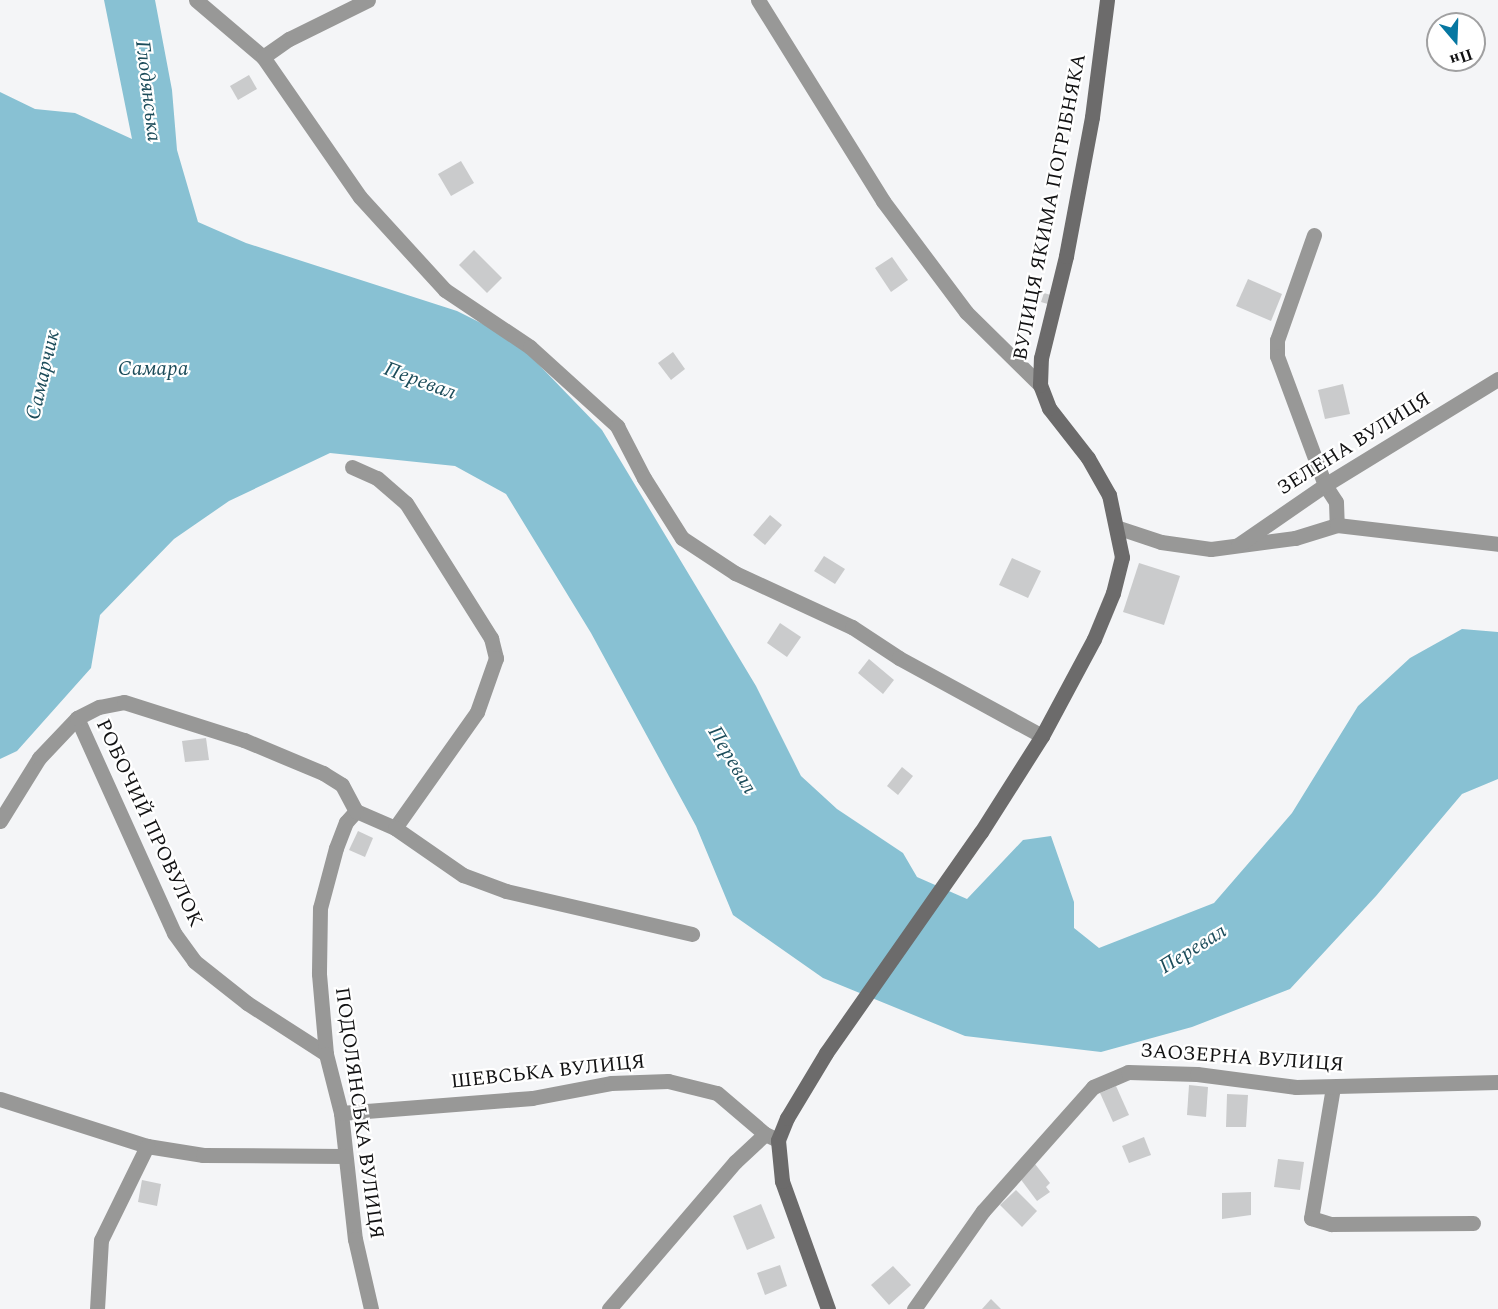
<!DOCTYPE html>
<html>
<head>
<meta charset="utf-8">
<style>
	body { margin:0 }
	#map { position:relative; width:1498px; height:1309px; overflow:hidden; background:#f4f5f7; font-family:Spectral,serif }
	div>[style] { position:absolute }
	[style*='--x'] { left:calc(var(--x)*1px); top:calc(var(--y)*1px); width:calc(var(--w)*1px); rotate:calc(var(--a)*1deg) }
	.water>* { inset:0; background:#88c1d3 }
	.building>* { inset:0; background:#cacbcc }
	.street>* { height:15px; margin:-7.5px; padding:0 7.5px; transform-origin:7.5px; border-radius:7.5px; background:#989897 }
	.secondary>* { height:15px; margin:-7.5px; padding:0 7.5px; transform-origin:7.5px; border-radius:7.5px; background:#6c6b6b }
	span { translate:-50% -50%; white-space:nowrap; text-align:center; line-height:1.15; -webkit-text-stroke:4.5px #fff; paint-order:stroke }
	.street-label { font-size:20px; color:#121213 }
	.water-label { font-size:21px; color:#1c4c5a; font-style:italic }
	.north { position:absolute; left:1426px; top:12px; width:60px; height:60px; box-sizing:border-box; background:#fff; border:2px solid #a0a0a1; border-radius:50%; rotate:161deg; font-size:16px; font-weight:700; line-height:24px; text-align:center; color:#121213 }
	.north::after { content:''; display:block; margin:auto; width:21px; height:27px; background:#0677a1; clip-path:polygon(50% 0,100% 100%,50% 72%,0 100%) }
</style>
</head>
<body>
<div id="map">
	<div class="water">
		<i style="clip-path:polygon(104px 0,155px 0,172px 90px,177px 150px,198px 222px,246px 243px,457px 311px,515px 340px,602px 430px,756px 686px,801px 776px,837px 809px,903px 853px,917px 877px,967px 899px,1023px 840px,1051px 836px,1074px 902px,1074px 928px,1099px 948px,1214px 903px,1292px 813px,1358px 706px,1410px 658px,1462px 629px,1498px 632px,1498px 779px,1462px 794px,1376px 896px,1290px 989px,1192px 1027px,1101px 1052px,965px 1036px,823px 978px,733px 915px,696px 826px,591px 633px,506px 494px,455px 466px,330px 453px,229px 501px,174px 539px,100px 615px,91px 668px,17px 751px,0 759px,0 92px,35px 109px,75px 113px,132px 139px)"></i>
	</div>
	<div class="building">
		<i style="clip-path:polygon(249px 75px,257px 89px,238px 100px,230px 86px)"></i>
		<i style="clip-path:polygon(461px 161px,474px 183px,451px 196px,438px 174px)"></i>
		<i style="clip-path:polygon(474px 250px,502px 278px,487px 293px,459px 265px)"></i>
		<i style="clip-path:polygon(892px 257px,908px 280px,891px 292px,875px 268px)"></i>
		<i style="clip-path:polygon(1248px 279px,1282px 294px,1271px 321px,1236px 306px)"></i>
		<i style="clip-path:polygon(1044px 293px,1054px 296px,1051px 305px,1041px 302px)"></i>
		<i style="clip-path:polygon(673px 352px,685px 369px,671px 380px,658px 363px)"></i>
		<i style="clip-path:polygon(1343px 384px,1350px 414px,1325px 419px,1318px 390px)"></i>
		<i style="clip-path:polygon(770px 515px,782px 525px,765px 545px,753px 535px)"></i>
		<i style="clip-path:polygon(824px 556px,845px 569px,835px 584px,814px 571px)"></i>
		<i style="clip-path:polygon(1012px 558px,1041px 571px,1028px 598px,999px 585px)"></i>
		<i style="clip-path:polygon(1139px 563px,1180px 576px,1164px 625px,1123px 612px)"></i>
		<i style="clip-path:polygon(780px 623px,801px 637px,787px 657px,767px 643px)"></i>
		<i style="clip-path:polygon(869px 659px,894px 680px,883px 694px,858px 673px)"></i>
		<i style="clip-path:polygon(206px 738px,209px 760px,185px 762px,182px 741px)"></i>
		<i style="clip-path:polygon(902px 767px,913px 776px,898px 795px,887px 786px)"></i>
		<i style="clip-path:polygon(358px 831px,373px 838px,365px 857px,349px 850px)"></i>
		<i style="clip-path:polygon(1189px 1085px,1208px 1087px,1206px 1117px,1187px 1115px)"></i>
		<i style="clip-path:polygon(1116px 1086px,1129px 1115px,1113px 1122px,1100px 1093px)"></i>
		<i style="clip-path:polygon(1227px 1094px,1248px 1095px,1246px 1127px,1226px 1127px)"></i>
		<i style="clip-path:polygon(1144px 1137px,1151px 1155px,1129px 1163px,1122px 1146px)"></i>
		<i style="clip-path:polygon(1278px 1159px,1304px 1162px,1300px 1190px,1274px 1187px)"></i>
		<i style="clip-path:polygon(1035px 1164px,1050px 1183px,1046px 1187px,1050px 1192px,1037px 1201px,1019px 1177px)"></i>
		<i style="clip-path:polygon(142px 1180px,161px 1184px,157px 1206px,138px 1202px)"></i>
		<i style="clip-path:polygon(1016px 1190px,1037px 1211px,1022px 1227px,1000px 1205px)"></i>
		<i style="clip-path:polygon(1251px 1192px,1251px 1215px,1222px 1219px,1222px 1193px)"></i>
		<i style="clip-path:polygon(761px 1204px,775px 1238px,747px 1250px,733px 1216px)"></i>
		<i style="clip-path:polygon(780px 1265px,787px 1286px,765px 1295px,757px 1273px)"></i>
		<i style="clip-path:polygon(893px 1266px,911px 1285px,889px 1305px,871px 1285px)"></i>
		<i style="clip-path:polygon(991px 1299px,1001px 1309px,982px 1309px)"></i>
	</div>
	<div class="street">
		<i style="--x:196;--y:0;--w:88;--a:40.4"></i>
		<i style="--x:263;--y:57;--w:170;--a:55.3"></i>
		<i style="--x:360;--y:197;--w:126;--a:47.6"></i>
		<i style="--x:445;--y:290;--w:102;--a:33.8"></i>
		<i style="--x:530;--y:347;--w:118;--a:42.2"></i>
		<i style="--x:617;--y:426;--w:59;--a:62.6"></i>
		<i style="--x:644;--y:478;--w:71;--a:57.7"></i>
		<i style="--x:682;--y:538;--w:64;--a:33.4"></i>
		<i style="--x:735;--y:573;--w:129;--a:24.8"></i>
		<i style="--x:852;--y:627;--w:56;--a:33.4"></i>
		<i style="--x:899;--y:658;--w:163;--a:28.6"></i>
		<i style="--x:758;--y:0;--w:237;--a:58.1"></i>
		<i style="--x:883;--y:201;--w:139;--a:53.2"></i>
		<i style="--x:966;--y:312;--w:104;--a:44.6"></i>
		<i style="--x:263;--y:57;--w:32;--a:-35"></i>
		<i style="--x:289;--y:39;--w:88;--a:-26.3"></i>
		<i style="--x:1314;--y:235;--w:111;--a:109.4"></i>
		<i style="--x:1277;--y:340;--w:16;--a:90"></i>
		<i style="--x:1277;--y:356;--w:138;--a:69.6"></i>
		<i style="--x:1325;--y:485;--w:20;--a:57"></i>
		<i style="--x:1336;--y:502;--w:23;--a:88"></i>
		<i style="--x:352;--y:467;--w:27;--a:24"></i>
		<i style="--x:377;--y:478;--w:38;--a:41"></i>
		<i style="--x:406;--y:503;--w:160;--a:57.8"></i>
		<i style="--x:491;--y:638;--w:21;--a:76"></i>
		<i style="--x:496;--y:658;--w:57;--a:109.4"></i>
		<i style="--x:477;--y:712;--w:142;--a:125.3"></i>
		<i style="--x:1119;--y:528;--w:44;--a:18.4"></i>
		<i style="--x:1161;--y:542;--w:50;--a:8"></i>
		<i style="--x:1211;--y:549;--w:85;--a:-7.5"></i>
		<i style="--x:1295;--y:538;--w:44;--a:-17.2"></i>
		<i style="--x:1337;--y:525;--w:162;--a:6.7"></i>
		<i style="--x:1238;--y:545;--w:106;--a:-34.6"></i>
		<i style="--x:1325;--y:485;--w:203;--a:-31.5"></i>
		<i style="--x:77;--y:718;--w:236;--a:65.7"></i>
		<i style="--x:174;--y:933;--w:34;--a:54"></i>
		<i style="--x:194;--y:961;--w:68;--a:38.4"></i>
		<i style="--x:247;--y:1003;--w:94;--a:32.8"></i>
		<i style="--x:356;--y:811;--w:15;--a:132"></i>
		<i style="--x:346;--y:822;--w:28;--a:111"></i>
		<i style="--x:336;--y:848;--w:62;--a:104.9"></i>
		<i style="--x:320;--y:908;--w:66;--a:90.9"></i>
		<i style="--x:319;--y:974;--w:80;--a:85"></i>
		<i style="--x:326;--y:1054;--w:61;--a:75.7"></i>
		<i style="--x:341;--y:1113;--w:127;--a:83.7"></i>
		<i style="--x:355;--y:1239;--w:72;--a:77.1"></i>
		<i style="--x:356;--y:811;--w:43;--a:23.6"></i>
		<i style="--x:395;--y:828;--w:83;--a:34.7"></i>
		<i style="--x:463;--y:875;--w:46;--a:20.4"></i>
		<i style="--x:506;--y:891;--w:191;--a:13"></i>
		<i style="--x:0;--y:821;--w:74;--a:-58.2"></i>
		<i style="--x:39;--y:758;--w:55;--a:-46.5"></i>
		<i style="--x:77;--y:718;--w:25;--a:-27"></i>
		<i style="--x:99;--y:707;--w:25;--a:-11"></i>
		<i style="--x:124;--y:702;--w:126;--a:17.6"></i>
		<i style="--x:244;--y:740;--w:86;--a:22.7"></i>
		<i style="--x:323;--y:773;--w:22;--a:32"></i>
		<i style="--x:342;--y:785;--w:30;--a:62"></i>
		<i style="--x:1333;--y:1087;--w:133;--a:99.5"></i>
		<i style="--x:1311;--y:1218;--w:21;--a:17"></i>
		<i style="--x:1331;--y:1224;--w:142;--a:-0.4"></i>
		<i style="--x:0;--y:1099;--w:154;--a:17.7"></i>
		<i style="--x:147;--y:1146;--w:57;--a:9.1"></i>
		<i style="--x:203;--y:1155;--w:141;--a:0.4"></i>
		<i style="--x:341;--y:1113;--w:192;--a:-4.5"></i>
		<i style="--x:532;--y:1098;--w:80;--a:-10.8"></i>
		<i style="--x:611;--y:1083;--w:57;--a:-2"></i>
		<i style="--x:668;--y:1081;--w:50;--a:13.8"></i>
		<i style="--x:717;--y:1093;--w:63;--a:40.5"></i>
		<i style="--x:765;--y:1134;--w:14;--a:25"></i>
		<i style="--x:97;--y:1309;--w:69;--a:-86.7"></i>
		<i style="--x:101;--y:1240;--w:105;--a:-63.9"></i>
		<i style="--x:609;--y:1309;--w:194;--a:-49.4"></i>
		<i style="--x:735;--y:1162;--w:41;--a:-43"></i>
		<i style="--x:914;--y:1309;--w:120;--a:-54.9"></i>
		<i style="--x:983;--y:1211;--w:166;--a:-48.4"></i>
		<i style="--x:1093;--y:1087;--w:38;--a:-23"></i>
		<i style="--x:1128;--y:1072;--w:69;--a:1.7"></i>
		<i style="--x:1197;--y:1074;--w:100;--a:7.5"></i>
		<i style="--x:1296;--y:1087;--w:202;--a:-1.4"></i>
	</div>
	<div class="secondary">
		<i style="--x:828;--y:1309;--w:136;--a:-109.8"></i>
		<i style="--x:782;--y:1181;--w:41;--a:-95.6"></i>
		<i style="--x:778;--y:1140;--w:24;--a:-68"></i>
		<i style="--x:787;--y:1118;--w:76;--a:-59"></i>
		<i style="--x:826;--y:1053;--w:270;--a:-55"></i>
		<i style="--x:981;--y:832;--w:114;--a:-57.6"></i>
		<i style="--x:1042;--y:736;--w:110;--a:-61.8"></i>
		<i style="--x:1094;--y:639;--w:50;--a:-67.6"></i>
		<i style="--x:1113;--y:593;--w:37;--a:-76"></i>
		<i style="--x:1122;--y:557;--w:63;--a:-101.8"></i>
		<i style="--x:1109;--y:495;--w:43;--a:-119.6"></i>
		<i style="--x:1088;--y:458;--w:63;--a:-128"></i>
		<i style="--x:1049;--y:408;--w:25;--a:-111"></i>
		<i style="--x:1040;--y:385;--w:27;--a:-88"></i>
		<i style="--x:1041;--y:358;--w:105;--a:-76.2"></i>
		<i style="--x:1066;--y:256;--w:141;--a:-79.4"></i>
		<i style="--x:1092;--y:117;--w:118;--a:-82.7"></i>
	</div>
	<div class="street-label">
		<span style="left:1050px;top:207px;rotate:-79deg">ВУЛИЦЯ ЯКИМА ПОГРІБНЯКА</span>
		<span style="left:1354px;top:444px;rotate:-32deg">ЗЕЛЕНА ВУЛИЦЯ</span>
		<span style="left:149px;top:823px;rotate:65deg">РОБОЧИЙ ПРОВУЛОК</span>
		<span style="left:1242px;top:1058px;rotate:4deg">ЗАОЗЕРНА ВУЛИЦЯ</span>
		<span style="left:548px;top:1072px;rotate:-6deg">ШЕВСЬКА ВУЛИЦЯ</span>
		<span style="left:359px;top:1113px;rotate:82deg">ПОДОЛЯНСЬКА ВУЛИЦЯ</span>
	</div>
	<div class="water-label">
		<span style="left:148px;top:91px;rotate:83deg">Глодянська</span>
		<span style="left:153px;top:369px">Самара</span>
		<span style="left:43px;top:375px;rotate:-77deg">Самарчик</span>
		<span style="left:420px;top:381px;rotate:20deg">Перевал</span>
		<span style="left:732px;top:760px;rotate:59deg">Перевал</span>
		<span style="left:1193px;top:949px;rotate:-32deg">Перевал</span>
	</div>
	<div class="north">Пн</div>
</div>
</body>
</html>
